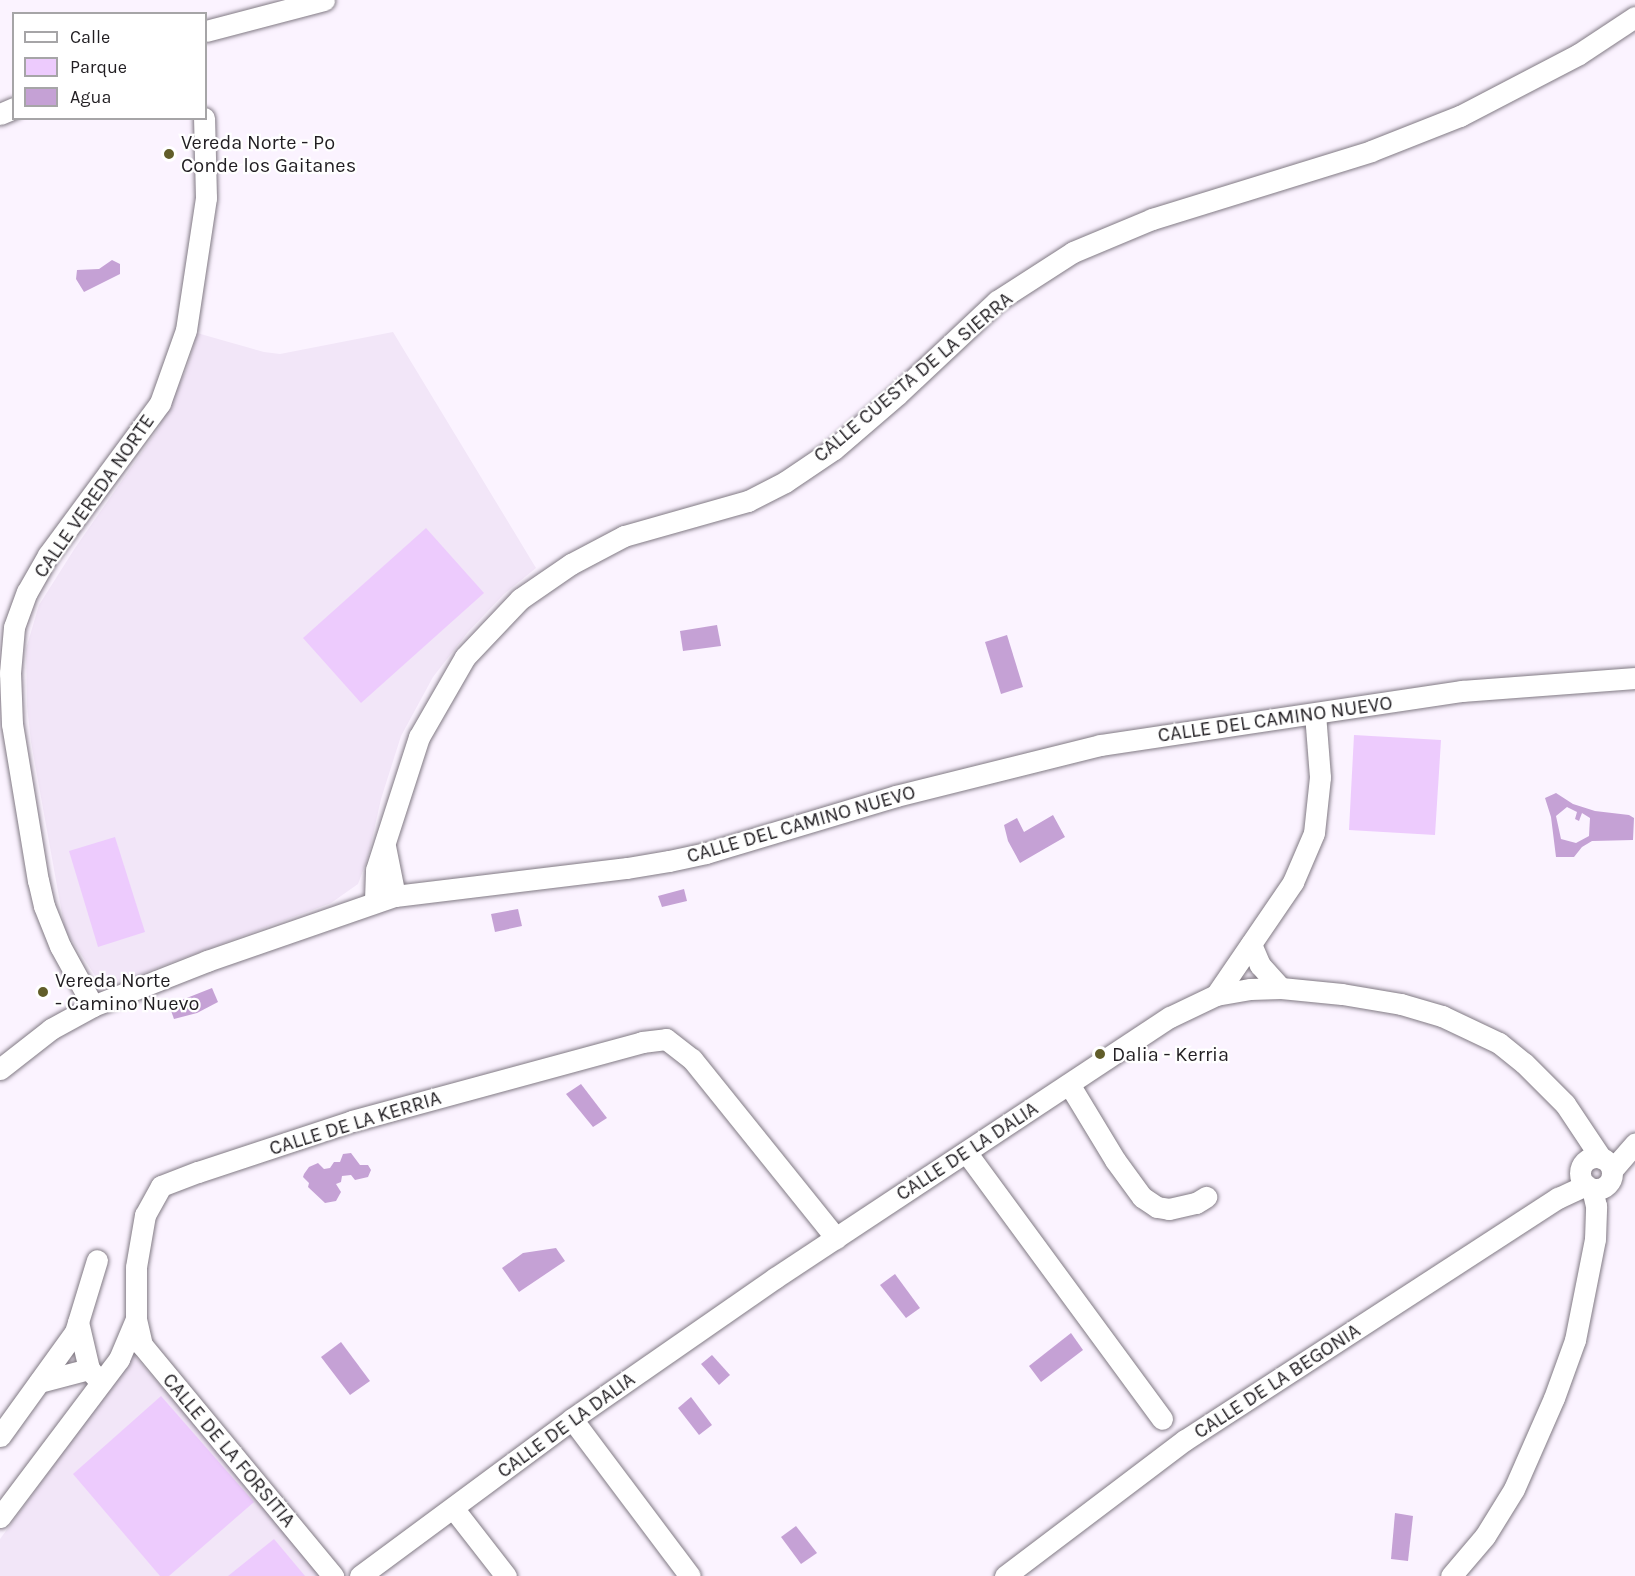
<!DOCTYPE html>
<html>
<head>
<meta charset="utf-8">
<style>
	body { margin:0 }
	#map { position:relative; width:1635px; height:1576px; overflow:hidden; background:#fbf3ff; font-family:Karla,sans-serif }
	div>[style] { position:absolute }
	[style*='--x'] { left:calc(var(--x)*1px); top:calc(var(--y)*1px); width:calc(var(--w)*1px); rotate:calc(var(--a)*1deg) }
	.built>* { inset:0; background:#f2e6f8 }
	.green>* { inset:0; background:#edcbfd }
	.water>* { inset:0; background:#c5a1d5 }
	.roads { filter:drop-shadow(0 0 2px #817a84) drop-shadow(0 0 2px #817a84) }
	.minor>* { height:21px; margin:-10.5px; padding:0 10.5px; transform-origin:10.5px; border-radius:10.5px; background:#fff }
	.minor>.ring { margin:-10.5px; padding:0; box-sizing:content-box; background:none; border:21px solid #fff; border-radius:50% }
	.dots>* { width:16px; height:16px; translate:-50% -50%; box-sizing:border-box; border:3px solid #fff; border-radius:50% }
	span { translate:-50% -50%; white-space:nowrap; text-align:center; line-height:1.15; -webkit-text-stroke:4.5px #fff; paint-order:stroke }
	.poi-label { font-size:20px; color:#211e22 }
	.left { translate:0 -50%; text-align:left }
	.street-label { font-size:20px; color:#211e22 }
	.legend { position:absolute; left:12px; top:12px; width:195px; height:108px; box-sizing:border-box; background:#fff; border:2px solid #a6a5a7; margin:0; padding:8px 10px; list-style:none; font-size:18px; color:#211e22 }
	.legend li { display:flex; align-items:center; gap:12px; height:30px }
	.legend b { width:30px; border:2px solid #a6a5a7 }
</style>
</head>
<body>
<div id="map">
	<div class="built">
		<i style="clip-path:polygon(393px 332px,536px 568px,504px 594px,468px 632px,433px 677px,401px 736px,381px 799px,368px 857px,358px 884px,331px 903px,122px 981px,96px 977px,65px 930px,31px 742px,27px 706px,26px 649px,39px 605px,75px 548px,158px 429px,187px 368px,197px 333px,264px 352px,280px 354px)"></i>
		<i style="clip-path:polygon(134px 1355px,325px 1576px,0 1576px,0 1539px)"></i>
	</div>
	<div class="green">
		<i style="clip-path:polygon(426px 528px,484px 593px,361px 703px,303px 638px)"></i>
		<i style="clip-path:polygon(1354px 735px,1441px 740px,1435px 835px,1349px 830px)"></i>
		<i style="clip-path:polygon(115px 837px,145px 932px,98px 947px,69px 851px)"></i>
		<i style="clip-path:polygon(161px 1396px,254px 1502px,169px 1576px,160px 1576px,73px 1474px)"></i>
		<i style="clip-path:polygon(274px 1539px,305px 1576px,228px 1576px)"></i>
	</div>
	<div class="water">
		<i style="clip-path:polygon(112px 260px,120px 264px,120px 274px,84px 292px,76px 279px,77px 270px,99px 269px)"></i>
		<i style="clip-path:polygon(717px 625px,721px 646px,683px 651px,680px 631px)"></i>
		<i style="clip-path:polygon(1007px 635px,1023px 687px,1001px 694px,985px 642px)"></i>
		<i style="clip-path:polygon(evenodd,1556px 793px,1573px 804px,1595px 811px,1629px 815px,1634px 818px,1633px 840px,1592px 841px,1582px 847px,1574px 857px,1556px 857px,1551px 817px,1545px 798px,1556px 793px,1567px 807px,1577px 812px,1575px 819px,1579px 821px,1582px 813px,1590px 818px,1589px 836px,1576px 843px,1561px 839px,1556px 816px,1567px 807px)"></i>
		<i style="clip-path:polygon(1053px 815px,1065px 837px,1020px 863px,1008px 841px,1004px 825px,1017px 818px,1024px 832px)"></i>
		<i style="clip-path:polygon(684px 889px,687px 901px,662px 907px,658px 896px)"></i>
		<i style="clip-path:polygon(518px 909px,522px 926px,495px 932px,491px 914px)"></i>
		<i style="clip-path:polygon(212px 988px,218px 1002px,197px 1013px,174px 1019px,169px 1005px)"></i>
		<i style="clip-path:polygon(581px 1084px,607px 1118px,593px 1127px,566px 1094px)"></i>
		<i style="clip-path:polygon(351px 1153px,360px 1165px,368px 1165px,371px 1170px,368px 1177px,355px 1180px,351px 1175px,342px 1176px,341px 1182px,336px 1184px,341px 1192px,336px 1201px,325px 1203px,308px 1187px,309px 1183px,303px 1177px,304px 1174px,309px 1167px,318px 1163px,324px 1169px,330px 1168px,334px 1162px,340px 1162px,343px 1154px)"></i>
		<i style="clip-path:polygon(556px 1248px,565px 1261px,519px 1292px,502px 1268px,523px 1253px)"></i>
		<i style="clip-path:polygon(895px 1274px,920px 1308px,906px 1318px,880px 1285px)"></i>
		<i style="clip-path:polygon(1071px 1333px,1083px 1350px,1041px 1382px,1029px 1366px)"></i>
		<i style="clip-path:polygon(341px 1342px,370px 1381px,350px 1395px,321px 1357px)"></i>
		<i style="clip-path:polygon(712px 1355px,730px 1375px,719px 1385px,701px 1364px)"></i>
		<i style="clip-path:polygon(691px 1397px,712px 1425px,699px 1435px,678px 1408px)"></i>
		<i style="clip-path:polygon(1395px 1513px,1413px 1516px,1408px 1561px,1391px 1559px)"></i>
		<i style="clip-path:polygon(796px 1526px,817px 1553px,801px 1564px,781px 1537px)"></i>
	</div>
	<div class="roads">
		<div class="minor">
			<i style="--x:206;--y:31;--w:122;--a:-14.7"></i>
			<i style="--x:0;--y:114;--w:15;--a:-23"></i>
			<i style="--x:385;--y:846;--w:51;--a:78.7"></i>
			<i style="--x:375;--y:900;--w:30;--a:-88"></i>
			<i style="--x:376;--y:870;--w:140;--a:-72.1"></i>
			<i style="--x:419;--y:737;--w:92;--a:-60.1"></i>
			<i style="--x:465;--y:657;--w:80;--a:-46.5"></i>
			<i style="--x:520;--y:599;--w:62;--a:-34.5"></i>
			<i style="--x:571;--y:564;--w:60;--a:-27.8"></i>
			<i style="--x:624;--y:536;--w:129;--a:-15.8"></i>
			<i style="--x:748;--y:501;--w:42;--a:-27.2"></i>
			<i style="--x:785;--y:482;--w:59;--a:-34"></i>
			<i style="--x:834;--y:449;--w:84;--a:-40.7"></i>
			<i style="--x:898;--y:394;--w:136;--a:-43.2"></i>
			<i style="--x:997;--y:301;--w:90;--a:-32.8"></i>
			<i style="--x:1073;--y:252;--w:86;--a:-22.7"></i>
			<i style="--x:1152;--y:219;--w:229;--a:-17.2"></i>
			<i style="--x:1371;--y:151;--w:96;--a:-21.5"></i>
			<i style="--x:1460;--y:116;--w:134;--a:-27.5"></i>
			<i style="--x:1579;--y:54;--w:67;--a:-33.5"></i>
			<i style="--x:1251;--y:944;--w:23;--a:67"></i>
			<i style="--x:1260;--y:965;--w:31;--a:48"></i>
			<i style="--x:1216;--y:995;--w:137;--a:-55.7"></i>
			<i style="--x:1293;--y:882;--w:53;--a:-66.8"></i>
			<i style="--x:1314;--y:833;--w:56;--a:-83.9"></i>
			<i style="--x:1320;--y:777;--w:63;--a:-94.5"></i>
			<i style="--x:93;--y:1006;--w:68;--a:-118.8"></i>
			<i style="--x:60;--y:946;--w:43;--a:-111.8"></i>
			<i style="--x:44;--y:906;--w:26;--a:-103"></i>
			<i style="--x:38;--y:881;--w:159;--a:-99.4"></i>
			<i style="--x:12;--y:724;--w:51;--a:-92.2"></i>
			<i style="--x:10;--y:673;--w:46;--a:-85"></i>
			<i style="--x:14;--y:627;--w:37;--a:-70"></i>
			<i style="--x:27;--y:592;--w:43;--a:-60.4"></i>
			<i style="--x:48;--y:555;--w:189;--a:-53.6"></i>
			<i style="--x:160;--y:403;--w:77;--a:-70.4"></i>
			<i style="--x:186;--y:330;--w:134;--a:-81.4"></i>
			<i style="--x:206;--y:198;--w:80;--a:-91.4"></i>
			<i style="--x:0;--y:1069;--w:65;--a:-38.1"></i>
			<i style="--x:51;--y:1029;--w:48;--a:-28.7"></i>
			<i style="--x:93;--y:1006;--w:123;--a:-21.5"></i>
			<i style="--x:207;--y:961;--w:199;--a:-19.1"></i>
			<i style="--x:395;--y:896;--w:234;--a:-6.9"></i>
			<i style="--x:627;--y:868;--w:43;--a:-9.5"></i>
			<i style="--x:669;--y:861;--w:38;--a:-12"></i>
			<i style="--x:706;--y:853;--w:198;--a:-16.7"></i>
			<i style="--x:896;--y:796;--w:210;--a:-14"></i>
			<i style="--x:1100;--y:745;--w:366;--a:-8.5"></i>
			<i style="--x:1462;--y:691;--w:173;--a:-4.3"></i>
			<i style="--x:1069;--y:1084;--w:89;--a:58.8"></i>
			<i style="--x:1115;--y:1160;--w:46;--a:53.9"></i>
			<i style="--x:1142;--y:1197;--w:18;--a:34"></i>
			<i style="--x:1157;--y:1207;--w:12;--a:9"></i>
			<i style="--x:1169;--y:1209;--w:28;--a:-13"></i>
			<i style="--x:1196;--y:1203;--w:12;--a:-31"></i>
			<i style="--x:966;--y:1152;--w:331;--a:53.7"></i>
			<i class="ring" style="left:1580px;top:1157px;width:11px;height:11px"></i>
			<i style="--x:1612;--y:1170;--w:35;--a:-49"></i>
			<i style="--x:136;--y:1319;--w:27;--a:77"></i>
			<i style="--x:142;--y:1345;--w:300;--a:50.4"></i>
			<i style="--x:78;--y:1322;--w:48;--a:76.8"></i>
			<i style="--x:89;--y:1369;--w:18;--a:49"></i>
			<i style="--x:39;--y:1382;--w:52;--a:-14.6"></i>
			<i style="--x:572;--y:1419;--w:196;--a:53.1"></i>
			<i style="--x:0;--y:1436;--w:128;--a:-54.2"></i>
			<i style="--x:75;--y:1332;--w:75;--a:-73"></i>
			<i style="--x:453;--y:1508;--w:86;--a:52.1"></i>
			<i style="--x:0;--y:1517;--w:198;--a:-53"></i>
			<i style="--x:119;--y:1359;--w:43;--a:-67"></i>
			<i style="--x:136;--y:1319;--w:52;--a:-90"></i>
			<i style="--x:136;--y:1267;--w:53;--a:-80.2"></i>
			<i style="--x:145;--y:1215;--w:33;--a:-61"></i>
			<i style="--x:161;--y:1186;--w:40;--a:-21"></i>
			<i style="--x:198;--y:1172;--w:162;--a:-18.3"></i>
			<i style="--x:352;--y:1121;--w:301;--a:-15.2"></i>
			<i style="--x:642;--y:1042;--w:24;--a:-7"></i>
			<i style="--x:666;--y:1039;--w:33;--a:38"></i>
			<i style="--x:692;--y:1059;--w:230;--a:51.2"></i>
			<i style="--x:360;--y:1576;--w:264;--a:-36.5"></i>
			<i style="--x:572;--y:1419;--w:247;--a:-34.8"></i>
			<i style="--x:775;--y:1278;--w:473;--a:-33.5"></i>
			<i style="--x:1170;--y:1017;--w:51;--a:-25.6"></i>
			<i style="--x:1216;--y:995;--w:35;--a:-10"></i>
			<i style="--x:1250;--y:989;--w:31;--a:-2"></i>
			<i style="--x:1281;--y:988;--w:61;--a:5.6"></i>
			<i style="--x:1342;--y:994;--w:60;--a:9.6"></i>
			<i style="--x:1401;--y:1004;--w:43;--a:16.3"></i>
			<i style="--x:1442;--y:1016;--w:63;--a:25.3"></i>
			<i style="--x:1499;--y:1043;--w:32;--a:39"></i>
			<i style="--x:1524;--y:1063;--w:58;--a:45"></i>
			<i style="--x:1565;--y:1104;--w:65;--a:56.3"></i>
			<i style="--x:1005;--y:1576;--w:226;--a:-37.1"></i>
			<i style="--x:1185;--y:1440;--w:445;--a:-33"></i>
			<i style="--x:1558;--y:1198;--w:31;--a:-25"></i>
			<i style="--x:1451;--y:1576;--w:52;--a:-49.6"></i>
			<i style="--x:1485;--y:1536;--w:55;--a:-58.3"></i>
			<i style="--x:1514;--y:1489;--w:99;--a:-66.3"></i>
			<i style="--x:1554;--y:1398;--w:62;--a:-70.1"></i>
			<i style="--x:1575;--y:1340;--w:103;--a:-78.8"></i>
			<i style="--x:1595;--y:1239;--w:33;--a:-88"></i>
			<i style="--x:1596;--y:1206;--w:18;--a:-103"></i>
		</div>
	</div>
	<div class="dots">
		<i style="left:169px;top:154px;background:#615d29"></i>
		<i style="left:43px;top:992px;background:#615d29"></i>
		<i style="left:1100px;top:1054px;background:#615d29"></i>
	</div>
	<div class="poi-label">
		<span class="left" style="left:181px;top:154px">Vereda Norte - Pº<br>Conde los Gaitanes</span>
		<span class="left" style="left:55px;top:992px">Vereda Norte<br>- Camino Nuevo</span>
		<span class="left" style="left:1112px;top:1054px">Dalia - Kerria</span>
	</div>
	<div class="street-label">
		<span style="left:913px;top:377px;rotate:-40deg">CALLE CUESTA DE LA SIERRA</span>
		<span style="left:94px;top:496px;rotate:-55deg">CALLE VEREDA NORTE</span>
		<span style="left:1275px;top:719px;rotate:-8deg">CALLE DEL CAMINO NUEVO</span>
		<span style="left:801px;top:824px;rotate:-16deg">CALLE DEL CAMINO NUEVO</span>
		<span style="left:355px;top:1123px;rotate:-17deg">CALLE DE LA KERRIA</span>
		<span style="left:967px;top:1151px;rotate:-33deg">CALLE DE LA DALIA</span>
		<span style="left:1277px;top:1381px;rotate:-33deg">CALLE DE LA BEGONIA</span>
		<span style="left:566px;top:1425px;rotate:-36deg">CALLE DE LA DALIA</span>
		<span style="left:229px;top:1450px;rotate:50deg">CALLE DE LA FORSITIA</span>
	</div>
	<ul class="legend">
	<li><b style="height:8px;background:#fff"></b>Calle</li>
	<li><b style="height:16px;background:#edcbfd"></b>Parque</li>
	<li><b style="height:16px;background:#c5a1d5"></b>Agua</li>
	</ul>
</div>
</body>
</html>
